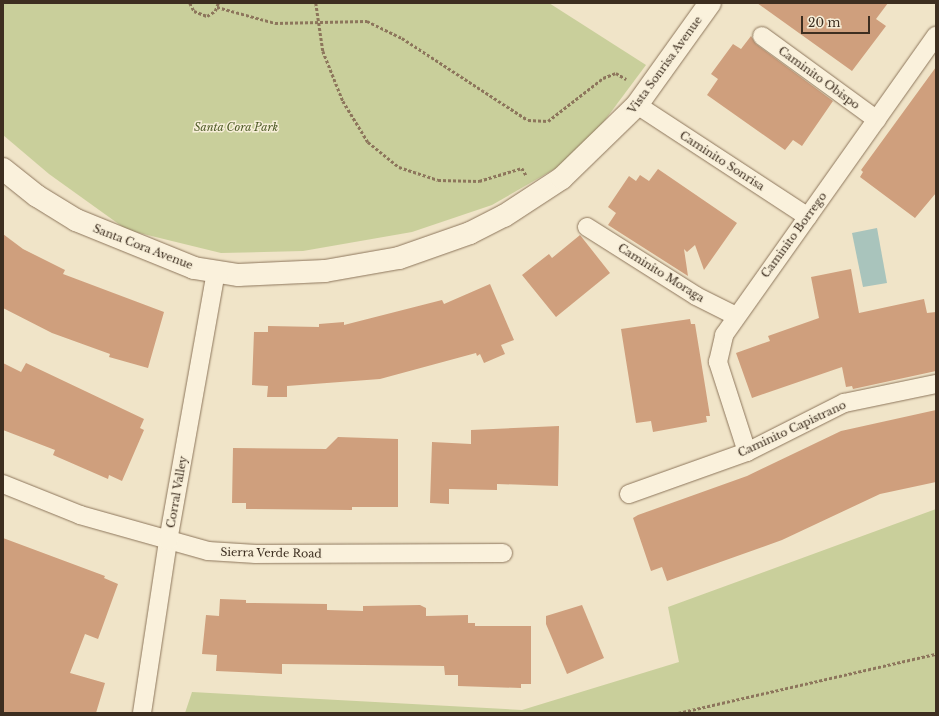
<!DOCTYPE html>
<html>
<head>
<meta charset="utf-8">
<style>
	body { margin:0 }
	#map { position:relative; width:939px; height:716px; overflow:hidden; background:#f0e4c8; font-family:"Libre Baskerville",serif }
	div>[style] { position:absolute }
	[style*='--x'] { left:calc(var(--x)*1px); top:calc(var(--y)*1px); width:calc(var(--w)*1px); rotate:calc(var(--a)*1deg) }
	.green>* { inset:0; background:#c9cf9b }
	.water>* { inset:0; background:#a9c4bc }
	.building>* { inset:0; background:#cf9f7d }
	.path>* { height:2.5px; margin-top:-1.25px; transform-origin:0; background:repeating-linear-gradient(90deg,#8d765c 0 3px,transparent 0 5px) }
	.roads { filter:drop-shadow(0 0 1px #8d765c) drop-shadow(0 0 1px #8d765c) }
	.street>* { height:18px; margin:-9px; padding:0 9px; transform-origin:9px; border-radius:9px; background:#faf1dc }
	.secondary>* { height:22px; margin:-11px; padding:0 11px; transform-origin:11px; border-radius:11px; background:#faf1dc }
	span { translate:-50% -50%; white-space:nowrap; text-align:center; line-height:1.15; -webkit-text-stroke:3px #f7eed8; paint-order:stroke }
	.street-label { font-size:11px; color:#3d2e20 }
	.park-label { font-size:11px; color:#4d5a26; font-style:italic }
	.frame { position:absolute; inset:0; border:4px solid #3d2e20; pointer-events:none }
	.scale { position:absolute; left:801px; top:16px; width:69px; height:18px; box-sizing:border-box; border:2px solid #3d2e20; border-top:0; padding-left:5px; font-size:12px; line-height:14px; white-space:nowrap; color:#3d2e20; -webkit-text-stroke:3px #f7eed8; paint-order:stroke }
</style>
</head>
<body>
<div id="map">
	<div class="green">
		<i style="clip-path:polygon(3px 3px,549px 3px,646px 65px,579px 155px,492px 205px,412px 232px,303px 251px,221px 253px,127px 230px,49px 174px,3px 135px)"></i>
		<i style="clip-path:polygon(936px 509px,936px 713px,185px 713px,192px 692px,522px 710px,679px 662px,668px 607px)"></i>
	</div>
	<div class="water">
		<i style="clip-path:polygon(877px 228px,887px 283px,863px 287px,852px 233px)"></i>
	</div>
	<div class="building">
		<i style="clip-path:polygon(757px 3px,888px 3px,876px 19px,886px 26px,852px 71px)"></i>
		<i style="clip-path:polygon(751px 36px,756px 44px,833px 101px,802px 146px,793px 140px,785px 150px,707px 95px,718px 79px,711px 74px,733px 44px,741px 49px)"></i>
		<i style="clip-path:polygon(936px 67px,936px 193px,915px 218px,860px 177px,863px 172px,861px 170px)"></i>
		<i style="clip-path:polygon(658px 169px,737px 223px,704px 270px,695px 245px,687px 252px,684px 249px,688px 276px,608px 225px,616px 213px,608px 207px,629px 176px,636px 181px,640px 175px,649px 181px)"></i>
		<i style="clip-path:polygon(3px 234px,23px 249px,65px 270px,63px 274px,164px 312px,148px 368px,109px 357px,110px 354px,52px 333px,3px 308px)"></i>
		<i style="clip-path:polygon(580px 235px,610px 273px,556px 317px,522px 275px,549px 254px,552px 258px)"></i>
		<i style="clip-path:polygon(851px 269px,859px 313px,924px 299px,927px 313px,936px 312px,936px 371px,853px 389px,852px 386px,846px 387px,842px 367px,752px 398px,736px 353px,770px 341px,768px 336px,819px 318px,811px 277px)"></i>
		<i style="clip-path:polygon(490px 284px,514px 340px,501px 345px,505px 354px,484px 363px,480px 354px,477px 356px,476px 353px,380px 379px,287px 386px,287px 397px,267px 397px,268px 386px,252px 385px,254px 332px,268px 332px,268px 326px,319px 327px,319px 324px,344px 322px,344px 325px,442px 300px,444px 304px)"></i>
		<i style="clip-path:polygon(690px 319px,691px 324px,695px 324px,710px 416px,706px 416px,707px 422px,653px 432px,651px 421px,636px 423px,621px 329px)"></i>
		<i style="clip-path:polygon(3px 363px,21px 372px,26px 363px,144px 419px,140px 428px,144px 430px,122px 481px,109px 475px,108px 479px,53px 455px,55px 450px,3px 430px)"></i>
		<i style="clip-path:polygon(936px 410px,936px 482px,880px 494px,782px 540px,667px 581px,662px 567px,651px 571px,633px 518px,638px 515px,747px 476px,841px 431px)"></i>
		<i style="clip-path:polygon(559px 426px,558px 486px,497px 484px,497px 490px,449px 489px,449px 504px,430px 503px,432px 442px,471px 444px,471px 430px)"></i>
		<i style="clip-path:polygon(338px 437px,398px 439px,398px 507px,352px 507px,352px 510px,246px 509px,246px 503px,232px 503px,233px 448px,326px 449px)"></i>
		<i style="clip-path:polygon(3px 538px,105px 576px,104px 578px,118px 584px,98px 639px,85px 634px,70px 673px,105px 683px,96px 713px,3px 713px)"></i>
		<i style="clip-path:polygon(220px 599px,246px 600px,246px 603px,327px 604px,327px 610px,363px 611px,363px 606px,420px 605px,426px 608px,426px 616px,468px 615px,468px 623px,475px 623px,475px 626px,531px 626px,531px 684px,521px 684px,521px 688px,458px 686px,458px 675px,445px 675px,444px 666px,282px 664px,282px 674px,216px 671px,217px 655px,202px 654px,206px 615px,219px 616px)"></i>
		<i style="clip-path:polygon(582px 605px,604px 658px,567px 674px,546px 624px,546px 616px)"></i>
	</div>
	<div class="path">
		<i style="--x:190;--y:3;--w:9;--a:63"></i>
		<i style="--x:194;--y:11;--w:14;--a:21"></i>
		<i style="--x:207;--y:16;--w:9;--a:-32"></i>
		<i style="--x:215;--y:11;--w:9;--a:-69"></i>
		<i style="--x:316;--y:3;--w:49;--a:81.7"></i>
		<i style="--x:323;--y:51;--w:54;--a:68.2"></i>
		<i style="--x:343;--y:101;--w:48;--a:58.6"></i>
		<i style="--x:368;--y:142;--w:40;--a:39"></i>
		<i style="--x:399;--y:167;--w:41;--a:18.4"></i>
		<i style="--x:438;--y:180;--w:41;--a:1.4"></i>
		<i style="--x:479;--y:181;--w:45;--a:-16.8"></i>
		<i style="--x:522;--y:168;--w:8;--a:60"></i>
		<i style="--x:217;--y:7;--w:60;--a:15.4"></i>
		<i style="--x:275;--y:23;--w:92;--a:-1.2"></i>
		<i style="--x:367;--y:21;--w:39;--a:26"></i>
		<i style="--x:402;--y:38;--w:150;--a:33.1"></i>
		<i style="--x:528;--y:120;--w:20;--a:3"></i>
		<i style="--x:548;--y:121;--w:70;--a:-38"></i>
		<i style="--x:603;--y:78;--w:14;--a:-21"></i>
		<i style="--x:616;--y:73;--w:12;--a:31"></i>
		<i style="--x:678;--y:713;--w:265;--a:-12.9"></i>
	</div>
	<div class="roads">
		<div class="street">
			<i style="--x:762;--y:36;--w:142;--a:36.1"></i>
			<i style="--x:637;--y:105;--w:204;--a:33.2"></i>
			<i style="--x:587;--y:227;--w:129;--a:32.3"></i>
			<i style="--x:696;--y:296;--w:45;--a:26.6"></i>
			<i style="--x:747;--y:452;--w:95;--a:-107.9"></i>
			<i style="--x:718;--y:362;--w:28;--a:-77"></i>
			<i style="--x:724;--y:335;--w:367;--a:-54.7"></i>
			<i style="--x:3;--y:484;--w:83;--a:21.9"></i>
			<i style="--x:80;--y:515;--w:133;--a:15.7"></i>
			<i style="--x:208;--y:551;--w:48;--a:3.6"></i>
			<i style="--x:256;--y:554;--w:247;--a:-0.2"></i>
			<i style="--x:629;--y:494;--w:125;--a:-19.6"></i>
			<i style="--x:747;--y:452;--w:109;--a:-26.8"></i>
			<i style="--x:844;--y:403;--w:94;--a:-11.7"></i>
			<i style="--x:142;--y:713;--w:174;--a:-81.4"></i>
			<i style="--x:168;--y:541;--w:273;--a:-79.9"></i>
		</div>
		<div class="secondary">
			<i style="--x:3;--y:169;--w:43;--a:38.5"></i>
			<i style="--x:37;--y:196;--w:46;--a:31.6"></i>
			<i style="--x:76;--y:220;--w:127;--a:22.1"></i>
			<i style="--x:194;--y:268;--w:45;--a:9"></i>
			<i style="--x:238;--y:275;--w:87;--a:-2.6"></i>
			<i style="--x:325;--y:271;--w:75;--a:-10"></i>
			<i style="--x:399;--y:258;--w:75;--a:-19.4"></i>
			<i style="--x:470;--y:233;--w:38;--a:-27"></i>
			<i style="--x:504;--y:216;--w:69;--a:-33.2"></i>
			<i style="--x:562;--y:178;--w:105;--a:-44.2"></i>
			<i style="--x:637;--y:105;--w:125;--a:-54.4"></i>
		</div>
	</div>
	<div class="street-label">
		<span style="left:665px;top:65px;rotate:-54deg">Vista Sonrisa Avenue</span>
		<span style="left:819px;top:78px;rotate:36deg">Caminito Obispo</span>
		<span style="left:722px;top:161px;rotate:33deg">Caminito Sonrisa</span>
		<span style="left:794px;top:235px;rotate:-54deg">Caminito Borrego</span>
		<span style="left:143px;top:247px;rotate:21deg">Santa Cora Avenue</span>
		<span style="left:661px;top:273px;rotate:32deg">Caminito Moraga</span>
		<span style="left:792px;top:429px;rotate:-25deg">Caminito Capistrano</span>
		<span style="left:177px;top:492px;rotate:-80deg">Corral Valley</span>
		<span style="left:271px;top:553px;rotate:1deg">Sierra Verde Road</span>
	</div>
	<div class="park-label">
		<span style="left:236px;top:127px">Santa Cora Park</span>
	</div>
	<div class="frame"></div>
	<div class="scale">20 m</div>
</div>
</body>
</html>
